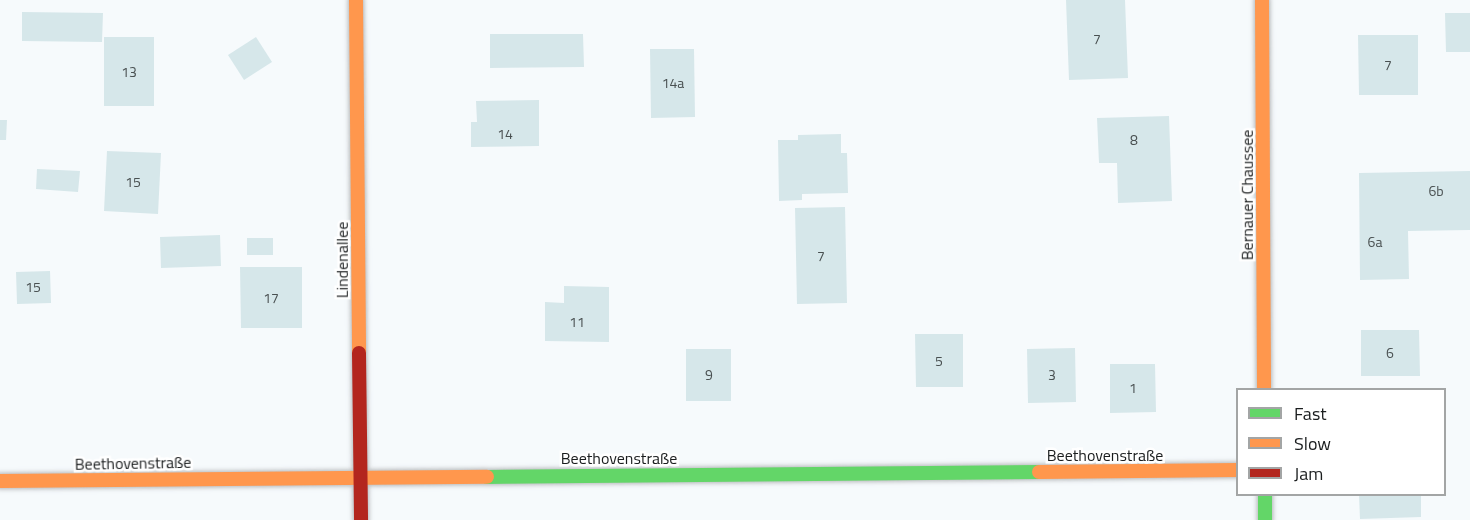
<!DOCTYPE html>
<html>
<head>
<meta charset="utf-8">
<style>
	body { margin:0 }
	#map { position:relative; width:1470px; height:520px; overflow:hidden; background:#f6fafc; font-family:"Titillium Web",sans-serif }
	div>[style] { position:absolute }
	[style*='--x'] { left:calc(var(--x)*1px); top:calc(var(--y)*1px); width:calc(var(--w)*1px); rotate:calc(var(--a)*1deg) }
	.building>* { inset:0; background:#d6e7ea }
	.roads { filter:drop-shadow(0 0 2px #bcbfc1) drop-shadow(0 0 2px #bcbfc1) }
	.fast>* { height:14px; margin:-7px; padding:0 7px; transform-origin:7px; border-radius:7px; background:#63d668 }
	.slow>* { height:14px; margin:-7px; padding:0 7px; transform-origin:7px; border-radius:7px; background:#ff974d }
	.jam>* { height:14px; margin:-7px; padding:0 7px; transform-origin:7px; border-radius:7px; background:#b3261e }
	span { translate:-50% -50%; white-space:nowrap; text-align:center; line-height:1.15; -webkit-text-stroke:5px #fff; paint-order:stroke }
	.number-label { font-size:14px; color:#495051 }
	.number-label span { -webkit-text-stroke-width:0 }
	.street-label { font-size:16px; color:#1a1d1e }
	.legend { position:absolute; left:1236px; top:388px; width:210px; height:108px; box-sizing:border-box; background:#fff; border:2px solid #a3a5a5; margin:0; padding:8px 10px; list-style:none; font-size:18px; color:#1a1d1e }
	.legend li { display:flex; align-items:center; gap:12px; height:30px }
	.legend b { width:30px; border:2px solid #a3a5a5 }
</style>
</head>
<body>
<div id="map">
	<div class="building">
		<i style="clip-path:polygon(1066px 0,1125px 0,1128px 78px,1069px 80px)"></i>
		<i style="clip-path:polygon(22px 12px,103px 13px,102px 42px,22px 41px)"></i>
		<i style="clip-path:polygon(1445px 13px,1470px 13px,1470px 52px,1446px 52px)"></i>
		<i style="clip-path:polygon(490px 34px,583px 34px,584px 67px,490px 68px)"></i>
		<i style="clip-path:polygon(1358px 35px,1418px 35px,1418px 95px,1359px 95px)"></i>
		<i style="clip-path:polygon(104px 37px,154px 37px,154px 106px,104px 106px)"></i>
		<i style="clip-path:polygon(256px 37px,272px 62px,244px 80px,228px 55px)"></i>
		<i style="clip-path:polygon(650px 49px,694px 49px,695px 117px,651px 118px)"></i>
		<i style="clip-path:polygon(539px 100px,539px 146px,471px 147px,471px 122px,477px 122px,476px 101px)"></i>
		<i style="clip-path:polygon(1169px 116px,1172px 201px,1118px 203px,1117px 163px,1099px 163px,1097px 118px)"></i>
		<i style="clip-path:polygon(0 120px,7px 120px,6px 140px,0 140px)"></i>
		<i style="clip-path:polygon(841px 134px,841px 153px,847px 153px,848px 193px,802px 194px,802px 200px,779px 201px,778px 140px,798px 140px,798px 135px)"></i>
		<i style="clip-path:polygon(107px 151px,161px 153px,158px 214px,104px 211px)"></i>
		<i style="clip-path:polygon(37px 169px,80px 171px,78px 192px,36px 189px)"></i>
		<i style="clip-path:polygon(1470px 171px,1470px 230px,1408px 231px,1409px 279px,1360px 280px,1359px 173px)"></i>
		<i style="clip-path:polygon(845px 207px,847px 303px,797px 304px,795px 208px)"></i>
		<i style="clip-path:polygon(220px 235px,221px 266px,161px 268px,160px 237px)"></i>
		<i style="clip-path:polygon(247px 238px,273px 238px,273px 255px,247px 255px)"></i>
		<i style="clip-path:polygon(240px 267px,302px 267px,302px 328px,241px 328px)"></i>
		<i style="clip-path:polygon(50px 271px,51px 303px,17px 304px,16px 272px)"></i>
		<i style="clip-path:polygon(564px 286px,609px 287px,609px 342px,545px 341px,545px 302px,564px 303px)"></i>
		<i style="clip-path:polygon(1361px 330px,1419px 330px,1420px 376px,1361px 376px)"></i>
		<i style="clip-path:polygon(915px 334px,963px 334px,963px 387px,916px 387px)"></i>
		<i style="clip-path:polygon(1075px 348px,1076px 402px,1028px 403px,1027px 349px)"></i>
		<i style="clip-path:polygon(686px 349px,731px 349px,731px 401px,686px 401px)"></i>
		<i style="clip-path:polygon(1110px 364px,1155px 364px,1156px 412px,1110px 413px)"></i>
		<i style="clip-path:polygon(1359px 494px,1421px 494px,1421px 517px,1360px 519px)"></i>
	</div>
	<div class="roads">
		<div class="fast">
			<i style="--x:487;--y:477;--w:552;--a:-0.52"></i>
			<i style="--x:1265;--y:494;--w:26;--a:90"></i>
		</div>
		<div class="slow">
			<i style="--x:356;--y:0;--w:353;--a:89.5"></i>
			<i style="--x:1262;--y:0;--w:390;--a:89.7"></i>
			<i style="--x:1039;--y:472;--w:199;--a:-0.6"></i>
			<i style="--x:0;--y:481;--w:487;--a:-0.5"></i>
		</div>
		<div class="jam">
			<i style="--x:359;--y:353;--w:167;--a:89.3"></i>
		</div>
	</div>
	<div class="number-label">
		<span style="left:1097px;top:39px">7</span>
		<span style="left:1388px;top:65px">7</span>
		<span style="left:129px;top:72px">13</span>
		<span style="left:673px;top:83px">14a</span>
		<span style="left:505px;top:134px">14</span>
		<span style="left:1134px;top:140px">8</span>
		<span style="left:133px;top:182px">15</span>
		<span style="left:1436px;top:191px">6b</span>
		<span style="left:1375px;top:242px">6a</span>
		<span style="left:821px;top:256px">7</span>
		<span style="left:33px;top:287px">15</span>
		<span style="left:271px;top:298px">17</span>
		<span style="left:577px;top:322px">11</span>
		<span style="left:1390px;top:353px">6</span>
		<span style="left:939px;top:361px">5</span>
		<span style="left:709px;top:375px">9</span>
		<span style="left:1052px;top:375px">3</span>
		<span style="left:1133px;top:388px">1</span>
	</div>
	<div class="street-label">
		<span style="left:1247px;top:195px;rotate:-90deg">Bernauer Chaussee</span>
		<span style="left:342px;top:260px;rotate:-90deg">Lindenallee</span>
		<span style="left:1105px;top:455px">Beethovenstraße</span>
		<span style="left:619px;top:458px">Beethovenstraße</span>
		<span style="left:133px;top:463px;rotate:-1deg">Beethovenstraße</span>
	</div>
	<ul class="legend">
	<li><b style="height:8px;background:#63d668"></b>Fast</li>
	<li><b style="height:8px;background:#ff974d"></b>Slow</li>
	<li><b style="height:8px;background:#b3261e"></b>Jam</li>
	</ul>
</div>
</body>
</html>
